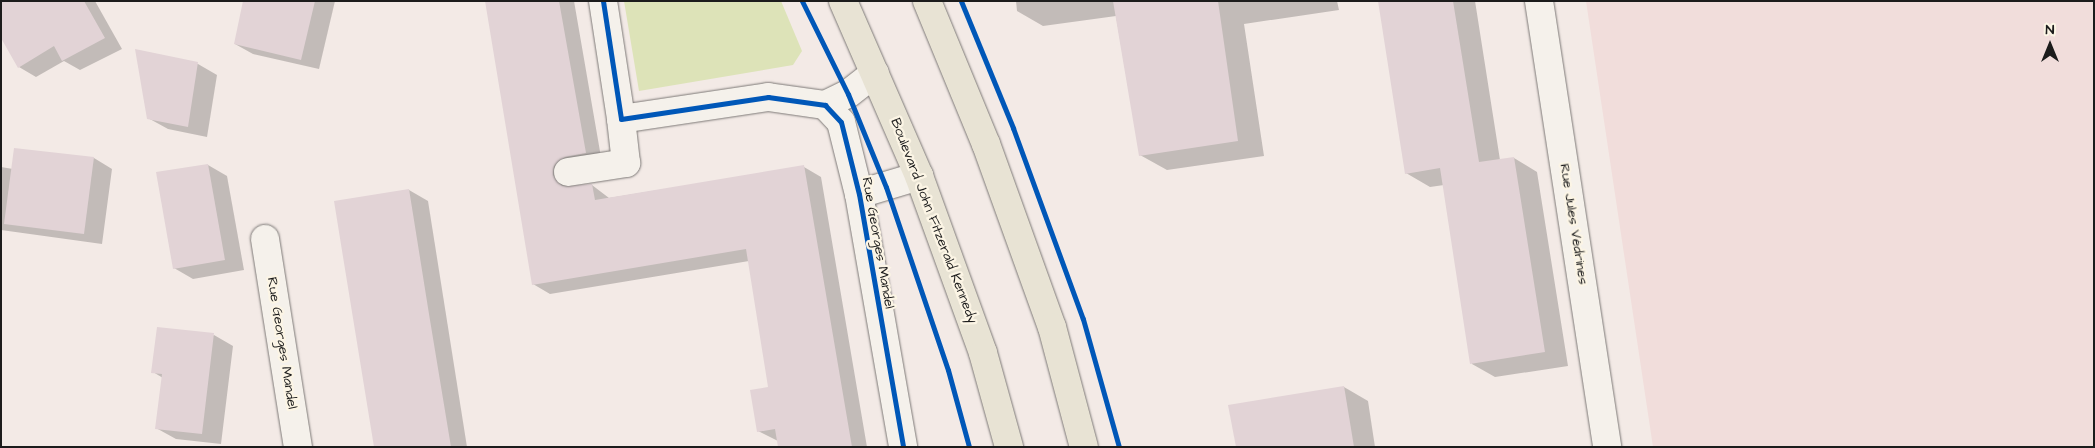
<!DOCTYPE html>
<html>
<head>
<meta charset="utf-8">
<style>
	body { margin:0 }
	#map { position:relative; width:2095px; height:448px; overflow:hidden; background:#f3eae6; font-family:"Architects Daughter",sans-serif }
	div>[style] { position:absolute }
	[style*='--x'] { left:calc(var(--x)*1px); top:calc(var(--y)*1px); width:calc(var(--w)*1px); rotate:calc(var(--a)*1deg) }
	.built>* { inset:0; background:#f1dddb }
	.green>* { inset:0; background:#dde3b8 }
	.shadow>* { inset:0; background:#0003 }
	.building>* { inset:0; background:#e2d3d6 }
	.roads { filter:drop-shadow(0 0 1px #7d7977) drop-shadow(0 0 1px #7d7977) }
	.minor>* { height:28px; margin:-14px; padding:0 14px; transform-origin:14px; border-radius:14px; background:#f5f1eb }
	.major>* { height:28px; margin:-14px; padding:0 14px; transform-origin:14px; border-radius:14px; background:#e8e3d4 }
	.cycleway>* { height:5px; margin:-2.5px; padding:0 2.5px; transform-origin:2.5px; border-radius:2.5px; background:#0057b8 }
	span { translate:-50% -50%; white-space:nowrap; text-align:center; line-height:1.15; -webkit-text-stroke:4.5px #fcf5e5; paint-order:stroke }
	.street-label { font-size:14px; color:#1c1c1c }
	.frame { position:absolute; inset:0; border:2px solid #1c1c1c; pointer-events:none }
	.north { position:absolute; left:2025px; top:20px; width:50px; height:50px; -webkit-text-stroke:4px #fcf5e5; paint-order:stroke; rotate:0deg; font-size:14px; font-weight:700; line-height:20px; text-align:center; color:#1c1c1c }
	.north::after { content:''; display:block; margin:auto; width:18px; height:22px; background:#1c1c1c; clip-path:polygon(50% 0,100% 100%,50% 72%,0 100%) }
</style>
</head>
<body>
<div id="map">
	<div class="built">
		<i style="clip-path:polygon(1586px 1px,2094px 1px,2094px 447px,1653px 447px)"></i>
	</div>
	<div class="green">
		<i style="clip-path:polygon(624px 1px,781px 1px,802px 51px,793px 65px,639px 91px)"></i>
	</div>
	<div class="shadow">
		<i style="clip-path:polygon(14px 1px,95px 1px,122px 49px,80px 70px,64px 61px,36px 77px,19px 67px)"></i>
		<i style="clip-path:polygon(245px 1px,335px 1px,319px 69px,253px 54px,235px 44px)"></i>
		<i style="clip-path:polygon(486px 1px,574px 1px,602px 163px,569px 184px,571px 189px,592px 185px,609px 198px,804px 167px,821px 177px,867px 447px,779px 447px,778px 441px,758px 431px,770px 388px,749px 261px,550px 294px,533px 284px)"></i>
		<i style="clip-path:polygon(1016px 1px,1337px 1px,1339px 10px,1244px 24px,1264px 156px,1167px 170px,1140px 155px,1116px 16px,1043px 26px,1017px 11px)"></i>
		<i style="clip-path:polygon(1379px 1px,1475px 1px,1500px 160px,1514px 158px,1537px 172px,1568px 366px,1495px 377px,1472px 364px,1444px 185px,1430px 187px,1406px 173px)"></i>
		<i style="clip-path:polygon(137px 51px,198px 64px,217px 75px,207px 137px,168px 129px,148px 118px)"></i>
		<i style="clip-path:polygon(94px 158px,112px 169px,102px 244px,1px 230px,1px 167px,13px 169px)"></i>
		<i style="clip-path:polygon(208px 165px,227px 176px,244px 270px,193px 279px,174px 268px)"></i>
		<i style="clip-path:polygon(409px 190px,428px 201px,467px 447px,376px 447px)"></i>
		<i style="clip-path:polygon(214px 335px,233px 346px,221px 444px,176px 439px,156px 428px,163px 378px,153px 372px)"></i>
		<i style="clip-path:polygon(1344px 387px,1368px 401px,1375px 447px,1237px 447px)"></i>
	</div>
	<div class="building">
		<i style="clip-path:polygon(1px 1px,84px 1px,105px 38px,62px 61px,54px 46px,18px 68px,1px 38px)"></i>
		<i style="clip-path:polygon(243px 1px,315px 1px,301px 60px,234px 44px)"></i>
		<i style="clip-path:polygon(485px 1px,559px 1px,586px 153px,565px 157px,554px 166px,553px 175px,562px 186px,592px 184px,595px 200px,804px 165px,852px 447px,778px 447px,775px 429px,757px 432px,750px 390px,768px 387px,746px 249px,532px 285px)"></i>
		<i style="clip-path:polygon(1113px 1px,1218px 1px,1238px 141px,1139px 156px)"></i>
		<i style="clip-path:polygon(1378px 1px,1453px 1px,1479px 162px,1514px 157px,1545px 352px,1470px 364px,1440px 168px,1405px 174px)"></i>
		<i style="clip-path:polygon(135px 49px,198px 62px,188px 127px,147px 119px)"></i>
		<i style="clip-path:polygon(14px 148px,94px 157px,84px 234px,4px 224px)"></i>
		<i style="clip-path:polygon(208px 164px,225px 260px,173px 269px,156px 172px)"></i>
		<i style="clip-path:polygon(409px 189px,429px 314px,451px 447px,374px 447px,344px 263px,334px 201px)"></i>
		<i style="clip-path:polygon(157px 327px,214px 333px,202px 434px,155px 429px,162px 374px,151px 373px)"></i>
		<i style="clip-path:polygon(1344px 386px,1354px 447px,1236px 447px,1228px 405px)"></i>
	</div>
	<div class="roads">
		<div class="minor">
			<i style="--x:603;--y:1;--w:119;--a:81.3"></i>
			<i style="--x:621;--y:119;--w:149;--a:-8.5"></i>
			<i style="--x:768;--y:97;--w:58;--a:8"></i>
			<i style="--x:825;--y:105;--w:23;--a:47"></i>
			<i style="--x:841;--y:122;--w:74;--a:76"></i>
			<i style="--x:859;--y:194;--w:257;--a:80.1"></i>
			<i style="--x:1539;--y:1;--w:451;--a:81.3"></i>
			<i style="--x:825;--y:105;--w:25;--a:-26"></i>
			<i style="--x:848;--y:94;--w:34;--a:-38"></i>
			<i style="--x:568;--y:172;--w:59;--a:-8.8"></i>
			<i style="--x:626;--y:163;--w:44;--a:-96.5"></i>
			<i style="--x:859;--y:194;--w:63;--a:-16.7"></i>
			<i style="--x:265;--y:239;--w:211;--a:81"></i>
		</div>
		<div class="major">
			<i style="--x:843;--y:1;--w:191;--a:66.5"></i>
			<i style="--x:919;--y:176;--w:188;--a:70.1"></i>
			<i style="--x:983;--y:353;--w:98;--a:74.5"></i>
			<i style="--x:927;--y:1;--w:155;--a:67.6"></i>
			<i style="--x:986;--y:144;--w:195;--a:70.2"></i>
			<i style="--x:1052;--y:327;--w:124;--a:75.1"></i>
		</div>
	</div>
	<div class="cycleway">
		<i style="--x:603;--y:1;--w:119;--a:81.3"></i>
		<i style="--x:621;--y:119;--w:149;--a:-8.5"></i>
		<i style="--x:768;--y:97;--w:58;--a:8"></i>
		<i style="--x:825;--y:105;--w:23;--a:47"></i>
		<i style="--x:841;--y:122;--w:74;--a:76"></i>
		<i style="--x:859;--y:194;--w:257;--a:80.1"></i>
		<i style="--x:802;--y:1;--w:104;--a:63.7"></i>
		<i style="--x:848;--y:94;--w:100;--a:67.8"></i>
		<i style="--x:886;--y:187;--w:193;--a:71.3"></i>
		<i style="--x:948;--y:370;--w:80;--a:74.7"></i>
		<i style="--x:961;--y:1;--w:137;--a:67.7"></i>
		<i style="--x:1013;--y:128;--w:203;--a:69.9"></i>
		<i style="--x:1083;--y:319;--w:133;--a:74.3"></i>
	</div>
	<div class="street-label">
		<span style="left:934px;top:221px;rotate:69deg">Boulevard John Fitzerald Kennedy</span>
		<span style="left:1574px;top:224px;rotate:81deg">Rue Jules Védrines</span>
		<span style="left:878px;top:243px;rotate:80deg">Rue Georges Mandel</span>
		<span style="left:282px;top:343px;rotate:81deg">Rue Georges Mandel</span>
	</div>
	<div class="frame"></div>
	<div class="north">N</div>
</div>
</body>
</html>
